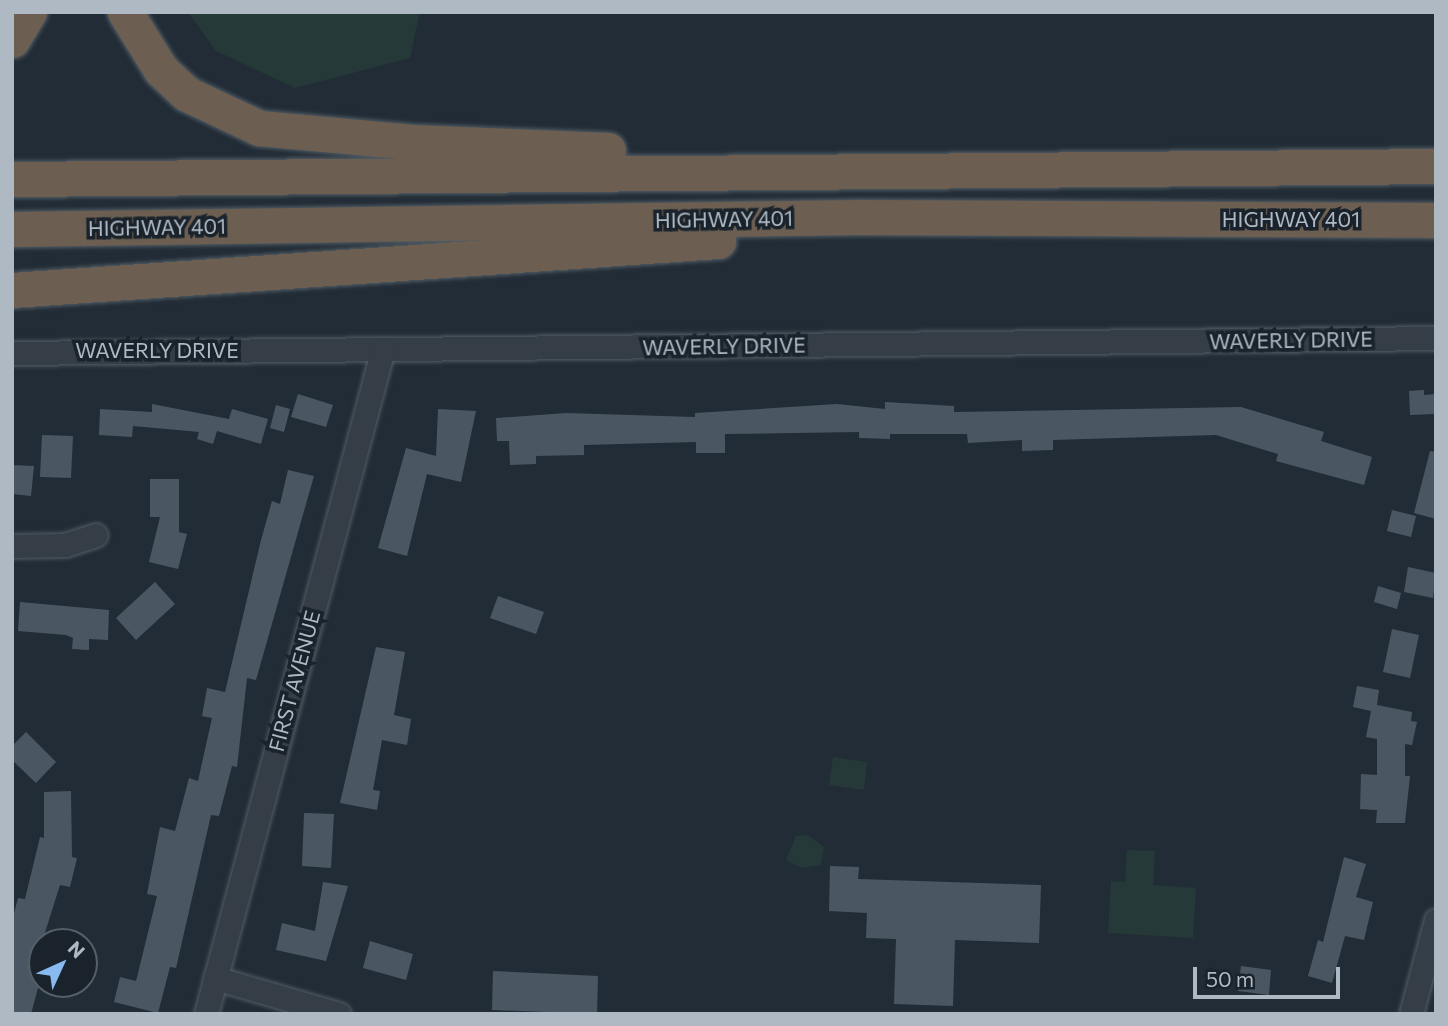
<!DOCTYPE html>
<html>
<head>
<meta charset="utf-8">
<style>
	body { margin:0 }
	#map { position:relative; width:1448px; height:1026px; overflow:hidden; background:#222c36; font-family:Commissioner,sans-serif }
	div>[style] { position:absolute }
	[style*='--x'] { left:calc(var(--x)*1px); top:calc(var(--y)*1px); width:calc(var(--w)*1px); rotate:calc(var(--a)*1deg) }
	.green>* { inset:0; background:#243938 }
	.building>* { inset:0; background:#4a5762 }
	.roads { filter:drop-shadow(0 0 2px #525c64) drop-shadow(0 0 2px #525c64) }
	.minor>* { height:23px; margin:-11.5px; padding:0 11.5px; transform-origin:11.5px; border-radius:11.5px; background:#353e47 }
	.highway>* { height:35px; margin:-17.5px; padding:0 17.5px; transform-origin:17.5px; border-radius:17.5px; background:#6c5f52 }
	span { translate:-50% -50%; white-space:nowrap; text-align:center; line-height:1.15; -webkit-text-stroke:7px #1a232b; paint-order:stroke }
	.street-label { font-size:21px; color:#afb9c3 }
	.frame { position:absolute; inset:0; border:14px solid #afb9c3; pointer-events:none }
	.north { position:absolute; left:28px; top:928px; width:70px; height:70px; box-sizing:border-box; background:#1a232b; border:2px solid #565f68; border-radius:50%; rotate:45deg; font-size:19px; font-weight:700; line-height:28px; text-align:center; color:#afb9c3 }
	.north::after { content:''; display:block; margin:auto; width:24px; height:32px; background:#88baf0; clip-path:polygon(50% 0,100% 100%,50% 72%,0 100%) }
	.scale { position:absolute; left:1193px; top:967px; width:147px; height:32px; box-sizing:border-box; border:4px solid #afb9c3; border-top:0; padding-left:9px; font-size:21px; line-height:24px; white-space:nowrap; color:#afb9c3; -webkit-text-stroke:5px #1a232b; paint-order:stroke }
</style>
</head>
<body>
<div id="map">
	<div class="green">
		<i style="clip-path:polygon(188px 12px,420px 12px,410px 58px,295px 88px,216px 51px)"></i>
		<i style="clip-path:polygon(833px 757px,867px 762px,864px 790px,829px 785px)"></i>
		<i style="clip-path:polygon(808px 835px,824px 847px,821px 865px,802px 868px,786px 860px,796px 836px)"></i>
		<i style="clip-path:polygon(1127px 850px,1155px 851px,1153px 885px,1196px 888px,1193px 938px,1108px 933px,1111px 881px,1125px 882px)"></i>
	</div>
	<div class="building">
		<i style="clip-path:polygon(1424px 390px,1424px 395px,1436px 394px,1436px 414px,1410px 415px,1409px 391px)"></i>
		<i style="clip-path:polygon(298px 394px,333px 405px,326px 427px,291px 417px)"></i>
		<i style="clip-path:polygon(885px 402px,954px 406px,954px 412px,1241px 407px,1324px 432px,1321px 441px,1372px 457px,1364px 485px,1276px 461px,1278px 454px,1216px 435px,1053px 440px,1053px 450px,1022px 451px,1022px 440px,968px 443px,967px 434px,890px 434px,890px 439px,859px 438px,859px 432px,725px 434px,725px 453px,696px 453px,696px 442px,584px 445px,584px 455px,536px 456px,536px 464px,510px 465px,509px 441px,497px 441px,496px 418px,566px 413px,695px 417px,695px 413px,837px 404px,885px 409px)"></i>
		<i style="clip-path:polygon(152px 404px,229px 419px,232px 409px,268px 419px,261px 444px,217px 431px,213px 444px,197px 439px,199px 432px,133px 426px,132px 437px,99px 435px,100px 409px,152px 412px)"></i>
		<i style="clip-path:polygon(276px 405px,290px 409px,284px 432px,270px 428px)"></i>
		<i style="clip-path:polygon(438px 409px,476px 411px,461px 482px,427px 474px,407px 556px,378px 548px,406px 448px,436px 456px)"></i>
		<i style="clip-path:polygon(42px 435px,73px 436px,71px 478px,40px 477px)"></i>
		<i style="clip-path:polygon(1430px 451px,1436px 452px,1436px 519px,1414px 513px)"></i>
		<i style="clip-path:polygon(12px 465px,34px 466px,31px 496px,12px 494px)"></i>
		<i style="clip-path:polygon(288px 470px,314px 476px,256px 680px,247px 678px,237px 767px,232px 766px,219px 816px,211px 815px,176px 968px,170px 967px,158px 1013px,114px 1002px,120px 977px,136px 981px,157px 896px,147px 894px,160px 827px,175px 831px,189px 778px,198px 781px,212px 718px,202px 716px,207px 688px,225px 692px,261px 540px,272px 501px,280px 504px)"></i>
		<i style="clip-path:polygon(150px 479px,179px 479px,179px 532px,187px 534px,178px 569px,149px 562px,160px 517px,150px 517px)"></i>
		<i style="clip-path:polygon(1392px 510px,1416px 516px,1411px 537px,1387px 531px)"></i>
		<i style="clip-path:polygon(1408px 567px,1436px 573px,1433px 598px,1404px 592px)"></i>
		<i style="clip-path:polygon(155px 582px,175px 604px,136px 640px,116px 618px)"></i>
		<i style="clip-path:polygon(1378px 586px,1401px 593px,1397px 609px,1374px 602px)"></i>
		<i style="clip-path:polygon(498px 596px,544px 612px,536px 634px,490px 618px)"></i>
		<i style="clip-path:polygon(20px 602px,109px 610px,108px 640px,89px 639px,89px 650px,72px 649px,73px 638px,66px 635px,18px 631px)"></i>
		<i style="clip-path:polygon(1392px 629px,1419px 635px,1410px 678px,1383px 672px)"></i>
		<i style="clip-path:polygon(376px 647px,405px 652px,394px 715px,411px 719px,407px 745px,382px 740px,373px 790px,380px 791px,377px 810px,340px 803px)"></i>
		<i style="clip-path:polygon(1357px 686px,1379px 690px,1377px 705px,1412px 712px,1411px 721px,1417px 722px,1412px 745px,1405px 744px,1405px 776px,1410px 776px,1405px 823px,1376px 823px,1377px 810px,1360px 809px,1361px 774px,1377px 775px,1377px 739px,1366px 737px,1371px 711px,1353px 707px)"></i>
		<i style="clip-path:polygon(26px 732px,56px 762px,36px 783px,12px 760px,12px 746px)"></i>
		<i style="clip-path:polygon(71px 791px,72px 857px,77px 858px,70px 887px,60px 885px,42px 942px,42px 973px,31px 1014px,12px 1014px,12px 921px,18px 898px,25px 899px,40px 837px,44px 838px,44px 792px)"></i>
		<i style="clip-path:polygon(304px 813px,334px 814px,331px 868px,302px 866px)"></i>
		<i style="clip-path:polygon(1344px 857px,1366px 864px,1356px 897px,1373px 902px,1364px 940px,1345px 936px,1332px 983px,1308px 976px,1318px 940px,1323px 942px)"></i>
		<i style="clip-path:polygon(830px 866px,859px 867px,858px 879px,1041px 885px,1039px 943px,955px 940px,953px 1006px,894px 1004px,896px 939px,866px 938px,867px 913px,829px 911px)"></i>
		<i style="clip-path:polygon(323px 882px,348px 886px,326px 961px,276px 950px,282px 923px,315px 931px)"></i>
		<i style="clip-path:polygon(370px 941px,413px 954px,406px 980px,363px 968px)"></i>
		<i style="clip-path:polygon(1241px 966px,1271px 970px,1269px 995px,1238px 991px)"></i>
		<i style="clip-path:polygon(493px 971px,598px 976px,597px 1014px,492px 1010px)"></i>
	</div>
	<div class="roads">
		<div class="minor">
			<i style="--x:12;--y:353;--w:1424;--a:-0.6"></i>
			<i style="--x:12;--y:546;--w:53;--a:-1.1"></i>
			<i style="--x:65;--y:545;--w:32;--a:-18"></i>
			<i style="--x:215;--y:978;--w:129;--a:16.2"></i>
			<i style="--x:206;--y:1014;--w:688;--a:-75.1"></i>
			<i style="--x:1411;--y:1014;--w:97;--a:-75.1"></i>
		</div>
		<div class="highway">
			<i style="--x:125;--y:12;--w:68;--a:58.2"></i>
			<i style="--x:161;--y:70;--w:35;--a:43"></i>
			<i style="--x:187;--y:94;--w:80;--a:25.3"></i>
			<i style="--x:259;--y:128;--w:154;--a:5.2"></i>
			<i style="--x:412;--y:142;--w:196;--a:2.3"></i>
			<i style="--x:12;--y:40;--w:33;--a:-59"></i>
			<i style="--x:12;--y:179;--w:1424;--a:-0.52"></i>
			<i style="--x:12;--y:229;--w:846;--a:-0.81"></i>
			<i style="--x:858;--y:217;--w:578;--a:0.3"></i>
			<i style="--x:12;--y:290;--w:708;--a:-3.97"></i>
		</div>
	</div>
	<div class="street-label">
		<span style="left:724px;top:219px;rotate:-1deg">HIGHWAY 401</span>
		<span style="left:1291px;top:219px">HIGHWAY 401</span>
		<span style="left:157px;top:227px;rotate:-1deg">HIGHWAY 401</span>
		<span style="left:1291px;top:340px;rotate:-1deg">WAVERLY DRIVE</span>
		<span style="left:724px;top:346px;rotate:-1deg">WAVERLY DRIVE</span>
		<span style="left:157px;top:350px">WAVERLY DRIVE</span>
		<span style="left:294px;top:681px;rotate:-75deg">FIRST AVENUE</span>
	</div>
	<div class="frame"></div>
	<div class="north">N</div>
	<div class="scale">50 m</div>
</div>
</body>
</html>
